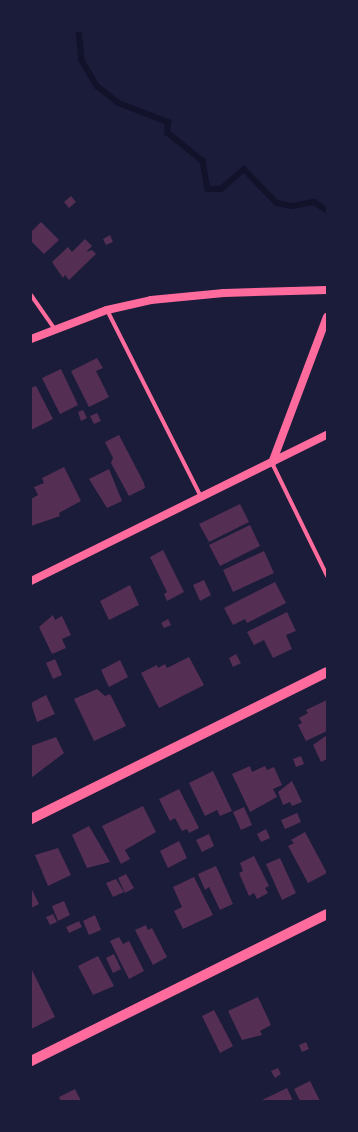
<!DOCTYPE html>
<html>
<head>
<meta charset="utf-8">
<style>
	body { margin:0 }
	#map { position:relative; width:358px; height:1132px; overflow:hidden; background:#1b1b3a; font-family:"Alegreya Sans",sans-serif }
	div>[style] { position:absolute }
	[style*='--x'] { left:calc(var(--x)*1px); top:calc(var(--y)*1px); width:calc(var(--w)*1px); rotate:calc(var(--a)*1deg) }
	.stream>* { height:5.5px; margin:-2.75px; padding:0 2.75px; transform-origin:2.75px; border-radius:2.75px; background:#12122b }
	.building>* { inset:0; background:#542f53 }
	.minor>* { height:4px; margin:-2px; padding:0 2px; transform-origin:2px; border-radius:2px; background:#ff6b9d }
	.secondary>* { height:8px; margin:-4px; padding:0 4px; transform-origin:4px; border-radius:4px; background:#ff6b9d }
	.primary>* { height:10px; margin:-5px; padding:0 5px; transform-origin:5px; border-radius:5px; background:#ff6b9d }
	span { translate:-50% -50%; white-space:nowrap; text-align:center; line-height:1.15; -webkit-text-stroke:3px #1b1b3a; paint-order:stroke }
	.frame { position:absolute; inset:0; border:32px solid #1b1b3a; pointer-events:none }
</style>
</head>
<body>
<div id="map">
	<div class="stream">
		<i style="--x:79;--y:31;--w:29;--a:84"></i>
		<i style="--x:82;--y:60;--w:30;--a:60"></i>
		<i style="--x:97;--y:86;--w:28;--a:38"></i>
		<i style="--x:119;--y:103;--w:53;--a:21.2"></i>
		<i style="--x:168;--y:122;--w:11;--a:90"></i>
		<i style="--x:168;--y:133;--w:45;--a:38.7"></i>
		<i style="--x:203;--y:161;--w:28;--a:80"></i>
		<i style="--x:208;--y:189;--w:13;--a:0"></i>
		<i style="--x:221;--y:189;--w:30;--a:-41"></i>
		<i style="--x:244;--y:169;--w:47;--a:45.9"></i>
		<i style="--x:277;--y:203;--w:16;--a:11"></i>
		<i style="--x:293;--y:206;--w:21;--a:-11"></i>
		<i style="--x:314;--y:202;--w:15;--a:32"></i>
	</div>
	<div class="building">
		<i style="clip-path:polygon(71px 196px,76px 202px,69px 208px,64px 202px)"></i>
		<i style="clip-path:polygon(41px 222px,59px 240px,44px 254px,31px 241px,31px 232px)"></i>
		<i style="clip-path:polygon(110px 235px,113px 242px,106px 245px,103px 239px)"></i>
		<i style="clip-path:polygon(85px 239px,92px 246px,86px 252px,92px 250px,96px 254px,69px 280px,65px 275px,63px 278px,52px 262px,68px 247px,72px 252px)"></i>
		<i style="clip-path:polygon(97px 358px,103px 368px,96px 371px,109px 397px,89px 407px,71px 371px)"></i>
		<i style="clip-path:polygon(61px 369px,78px 405px,60px 414px,42px 378px)"></i>
		<i style="clip-path:polygon(36px 386px,53px 419px,31px 430px,31px 388px)"></i>
		<i style="clip-path:polygon(83px 410px,87px 418px,81px 421px,78px 412px)"></i>
		<i style="clip-path:polygon(97px 413px,101px 421px,94px 424px,90px 416px)"></i>
		<i style="clip-path:polygon(119px 435px,144px 483px,145px 488px,129px 496px,111px 463px,113px 458px,105px 442px)"></i>
		<i style="clip-path:polygon(64px 467px,81px 501px,59px 513px,60px 516px,31px 526px,31px 499px,38px 495px,34px 487px,44px 483px,42px 478px)"></i>
		<i style="clip-path:polygon(109px 469px,122px 501px,107px 508px,89px 479px)"></i>
		<i style="clip-path:polygon(240px 504px,249px 522px,209px 542px,199px 524px)"></i>
		<i style="clip-path:polygon(250px 525px,260px 546px,220px 566px,209px 545px)"></i>
		<i style="clip-path:polygon(163px 550px,184px 592px,167px 601px,164px 594px,167px 592px,150px 557px)"></i>
		<i style="clip-path:polygon(264px 551px,274px 573px,233px 592px,223px 570px)"></i>
		<i style="clip-path:polygon(204px 580px,211px 595px,200px 601px,193px 585px)"></i>
		<i style="clip-path:polygon(275px 582px,286px 603px,247px 623px,245px 619px,233px 625px,224px 608px)"></i>
		<i style="clip-path:polygon(130px 585px,139px 605px,109px 620px,100px 601px)"></i>
		<i style="clip-path:polygon(287px 612px,296px 631px,286px 635px,292px 649px,273px 658px,264px 640px,254px 645px,247px 632px)"></i>
		<i style="clip-path:polygon(53px 615px,55px 620px,62px 616px,71px 635px,62px 639px,66px 648px,52px 654px,39px 627px)"></i>
		<i style="clip-path:polygon(168px 619px,171px 625px,164px 628px,161px 623px)"></i>
		<i style="clip-path:polygon(236px 654px,241px 663px,233px 667px,229px 658px)"></i>
		<i style="clip-path:polygon(189px 657px,204px 685px,159px 708px,141px 673px,157px 665px,158px 668px,165px 664px,167px 668px)"></i>
		<i style="clip-path:polygon(55px 659px,62px 675px,53px 679px,46px 663px)"></i>
		<i style="clip-path:polygon(120px 660px,128px 677px,109px 687px,101px 670px)"></i>
		<i style="clip-path:polygon(97px 689px,105px 696px,110px 694px,126px 726px,94px 741px,74px 699px)"></i>
		<i style="clip-path:polygon(46px 695px,55px 714px,37px 722px,31px 703px)"></i>
		<i style="clip-path:polygon(327px 700px,327px 731px,306px 741px,298px 725px,302px 723px,299px 718px,308px 713px,306px 710px)"></i>
		<i style="clip-path:polygon(327px 735px,327px 759px,321px 762px,313px 745px)"></i>
		<i style="clip-path:polygon(56px 737px,64px 753px,31px 778px,31px 746px)"></i>
		<i style="clip-path:polygon(301px 756px,304px 764px,296px 767px,293px 759px)"></i>
		<i style="clip-path:polygon(250px 766px,252px 772px,265px 766px,267px 770px,274px 767px,282px 785px,273px 789px,277px 797px,250px 812px,232px 774px)"></i>
		<i style="clip-path:polygon(213px 771px,232px 811px,220px 816px,217px 810px,205px 816px,189px 783px)"></i>
		<i style="clip-path:polygon(292px 781px,302px 802px,292px 806px,290px 802px,283px 805px,278px 792px)"></i>
		<i style="clip-path:polygon(179px 789px,199px 828px,189px 833px,187px 829px,182px 831px,175px 818px,170px 821px,159px 799px)"></i>
		<i style="clip-path:polygon(143px 806px,156px 832px,125px 850px,130px 859px,121px 864px,102px 826px)"></i>
		<i style="clip-path:polygon(244px 807px,252px 825px,241px 830px,233px 812px)"></i>
		<i style="clip-path:polygon(297px 813px,301px 822px,285px 829px,281px 820px)"></i>
		<i style="clip-path:polygon(89px 826px,110px 862px,87px 868px,72px 835px)"></i>
		<i style="clip-path:polygon(266px 829px,270px 838px,261px 842px,257px 834px)"></i>
		<i style="clip-path:polygon(305px 832px,327px 873px,308px 883px,288px 846px,294px 843px,291px 840px)"></i>
		<i style="clip-path:polygon(209px 834px,214px 846px,202px 852px,196px 840px)"></i>
		<i style="clip-path:polygon(179px 841px,187px 858px,168px 868px,160px 851px)"></i>
		<i style="clip-path:polygon(58px 848px,71px 875px,48px 886px,35px 855px)"></i>
		<i style="clip-path:polygon(254px 856px,269px 886px,265px 888px,268px 893px,257px 899px,254px 893px,249px 896px,239px 873px,243px 871px,240px 863px)"></i>
		<i style="clip-path:polygon(280px 858px,296px 893px,282px 900px,266px 864px)"></i>
		<i style="clip-path:polygon(216px 866px,233px 904px,220px 910px,209px 887px,205px 890px,198px 874px)"></i>
		<i style="clip-path:polygon(126px 874px,134px 888px,125px 893px,118px 878px)"></i>
		<i style="clip-path:polygon(194px 877px,213px 915px,183px 929px,174px 911px,182px 907px,173px 887px)"></i>
		<i style="clip-path:polygon(116px 879px,124px 892px,113px 897px,106px 883px)"></i>
		<i style="clip-path:polygon(31px 888px,39px 904px,31px 908px)"></i>
		<i style="clip-path:polygon(64px 901px,70px 915px,58px 921px,52px 906px)"></i>
		<i style="clip-path:polygon(53px 914px,57px 922px,50px 925px,46px 917px)"></i>
		<i style="clip-path:polygon(95px 915px,101px 930px,89px 935px,83px 921px)"></i>
		<i style="clip-path:polygon(79px 921px,82px 927px,69px 933px,66px 927px)"></i>
		<i style="clip-path:polygon(146px 925px,148px 930px,152px 928px,167px 957px,153px 965px,135px 930px)"></i>
		<i style="clip-path:polygon(119px 937px,123px 944px,129px 941px,144px 971px,129px 979px,110px 941px)"></i>
		<i style="clip-path:polygon(114px 954px,121px 969px,113px 973px,106px 958px)"></i>
		<i style="clip-path:polygon(98px 956px,114px 986px,93px 995px,78px 966px)"></i>
		<i style="clip-path:polygon(31px 968px,55px 1017px,31px 1029px)"></i>
		<i style="clip-path:polygon(258px 997px,271px 1025px,260px 1031px,262px 1035px,242px 1040px,228px 1011px)"></i>
		<i style="clip-path:polygon(214px 1010px,233px 1046px,220px 1053px,202px 1016px)"></i>
		<i style="clip-path:polygon(306px 1042px,309px 1049px,302px 1052px,299px 1045px)"></i>
		<i style="clip-path:polygon(278px 1068px,281px 1074px,275px 1078px,271px 1071px)"></i>
		<i style="clip-path:polygon(310px 1081px,320px 1101px,300px 1101px,294px 1089px)"></i>
		<i style="clip-path:polygon(287px 1088px,293px 1101px,260px 1101px)"></i>
		<i style="clip-path:polygon(75px 1089px,81px 1101px,61px 1101px,59px 1097px)"></i>
	</div>
	<div class="minor">
		<i style="--x:31;--y:295;--w:40;--a:55.1"></i>
		<i style="--x:107;--y:310;--w:209;--a:63.3"></i>
		<i style="--x:272;--y:463;--w:126;--a:64"></i>
	</div>
	<div class="secondary">
		<i style="--x:31;--y:339;--w:81;--a:-20.9"></i>
		<i style="--x:107;--y:310;--w:45;--a:-12.8"></i>
		<i style="--x:151;--y:300;--w:73;--a:-5.5"></i>
		<i style="--x:224;--y:293;--w:103;--a:-1.7"></i>
		<i style="--x:272;--y:463;--w:156;--a:-69.4"></i>
		<i style="--x:31;--y:581;--w:330;--a:-26.3"></i>
	</div>
	<div class="primary">
		<i style="--x:31;--y:819;--w:330;--a:-26.4"></i>
		<i style="--x:31;--y:1061;--w:330;--a:-26.4"></i>
	</div>
	<div class="frame"></div>
</div>
</body>
</html>
